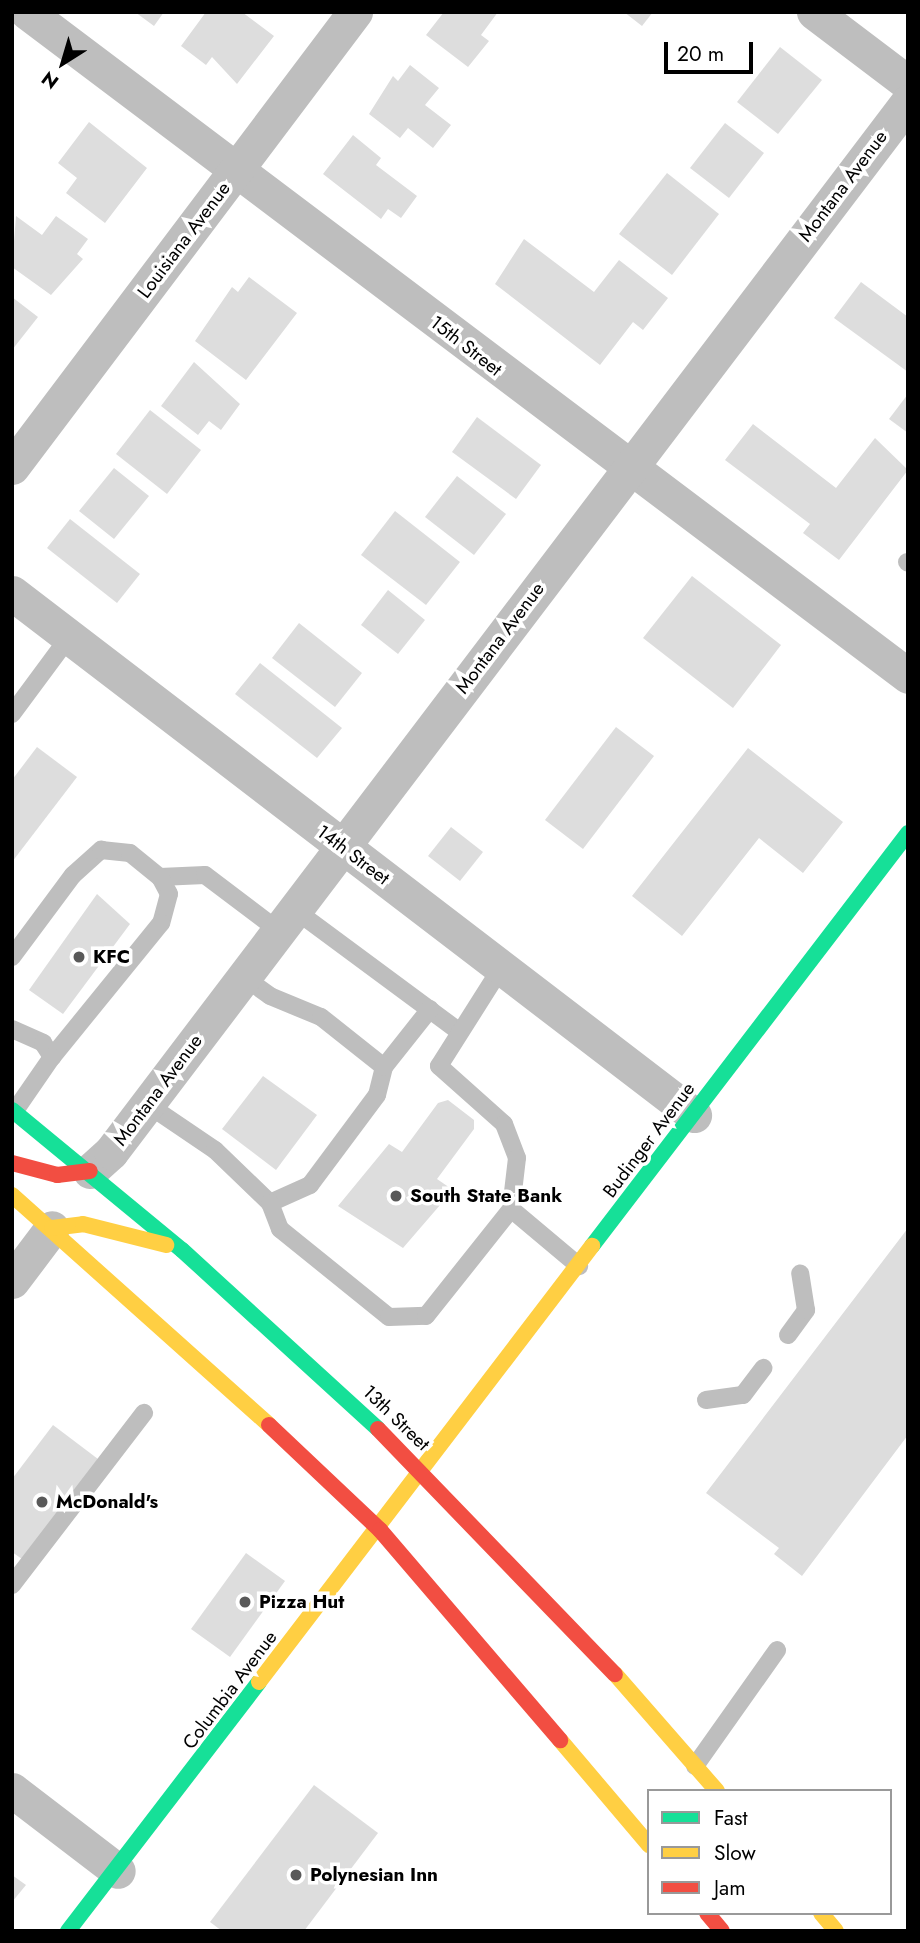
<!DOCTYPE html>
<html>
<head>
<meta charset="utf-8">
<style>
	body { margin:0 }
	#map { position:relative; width:920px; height:1943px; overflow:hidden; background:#fff; font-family:Jost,sans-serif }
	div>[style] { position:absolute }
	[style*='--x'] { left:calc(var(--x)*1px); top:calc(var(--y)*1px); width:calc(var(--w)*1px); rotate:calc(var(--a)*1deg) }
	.building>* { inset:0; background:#ddd }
	.lane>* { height:18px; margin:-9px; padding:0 9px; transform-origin:9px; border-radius:9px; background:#bebebe }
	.street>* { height:35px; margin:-17.5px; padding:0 17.5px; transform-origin:17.5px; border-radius:17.5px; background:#bebebe }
	.fast>* { height:16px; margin:-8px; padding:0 8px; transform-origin:8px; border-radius:8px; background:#16e098 }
	.slow>* { height:16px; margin:-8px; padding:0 8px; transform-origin:8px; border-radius:8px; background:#ffcf43 }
	.jam>* { height:16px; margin:-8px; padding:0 8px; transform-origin:8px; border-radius:8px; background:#f24e42 }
	.dots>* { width:19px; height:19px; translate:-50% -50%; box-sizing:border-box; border:4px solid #fff; border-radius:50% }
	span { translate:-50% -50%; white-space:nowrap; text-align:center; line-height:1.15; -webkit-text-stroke:7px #fff; paint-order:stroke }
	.street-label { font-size:19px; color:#000 }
	.poi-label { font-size:19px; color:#000; font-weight:700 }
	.left { translate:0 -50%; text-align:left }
	.frame { position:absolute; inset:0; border:14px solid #000; pointer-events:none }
	.legend { position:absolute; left:647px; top:1789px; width:245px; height:126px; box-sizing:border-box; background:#fff; border:2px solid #999; margin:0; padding:9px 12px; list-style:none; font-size:21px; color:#000 }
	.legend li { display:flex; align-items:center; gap:14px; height:35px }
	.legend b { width:35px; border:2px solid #999 }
	.north { position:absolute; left:28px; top:28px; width:70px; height:70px; -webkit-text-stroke:5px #fff; paint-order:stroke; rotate:217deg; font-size:19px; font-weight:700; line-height:28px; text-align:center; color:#000 }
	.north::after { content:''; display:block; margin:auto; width:24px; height:32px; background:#000; clip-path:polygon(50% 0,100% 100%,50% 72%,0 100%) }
	.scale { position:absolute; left:664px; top:42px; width:89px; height:32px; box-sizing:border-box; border:4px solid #000; border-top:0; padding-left:9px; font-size:21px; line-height:24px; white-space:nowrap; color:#000; -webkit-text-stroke:5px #fff; paint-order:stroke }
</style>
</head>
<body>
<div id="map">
	<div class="building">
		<i style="clip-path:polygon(135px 12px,164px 12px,154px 26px)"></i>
		<i style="clip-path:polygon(206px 12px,242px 12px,274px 36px,237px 84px,212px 57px,206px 65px,181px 46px)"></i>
		<i style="clip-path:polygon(444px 12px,498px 12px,481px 35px,489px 41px,468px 67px,426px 35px)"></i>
		<i style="clip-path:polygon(624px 12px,653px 12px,642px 26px)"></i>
		<i style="clip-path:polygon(780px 47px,822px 80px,778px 134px,737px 102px)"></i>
		<i style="clip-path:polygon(410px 65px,439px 88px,425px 105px,451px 125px,433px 148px,408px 128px,400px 138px,369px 114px,393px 76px,398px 81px)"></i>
		<i style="clip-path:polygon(89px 122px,147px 168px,105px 223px,66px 193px,77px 178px,58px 163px)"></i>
		<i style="clip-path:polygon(725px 123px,764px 153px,729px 198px,690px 168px)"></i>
		<i style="clip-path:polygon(353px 135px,381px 158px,376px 165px,417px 196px,401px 218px,388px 209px,381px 219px,323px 174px)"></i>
		<i style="clip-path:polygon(667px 173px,719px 214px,672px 275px,619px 234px)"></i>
		<i style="clip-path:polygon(16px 216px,42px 235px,56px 216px,88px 239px,77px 254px,83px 259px,51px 295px,12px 267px)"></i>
		<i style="clip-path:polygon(524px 239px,594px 292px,619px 260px,668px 298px,643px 330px,633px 322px,600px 365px,495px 284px)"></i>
		<i style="clip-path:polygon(249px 277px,297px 313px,246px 380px,195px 341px,232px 287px,238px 292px)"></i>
		<i style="clip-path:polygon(861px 282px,908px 317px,908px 372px,834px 318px)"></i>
		<i style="clip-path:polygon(12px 297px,38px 317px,12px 350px)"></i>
		<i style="clip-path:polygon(194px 362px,240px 404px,221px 430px,209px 421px,198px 435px,161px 406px)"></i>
		<i style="clip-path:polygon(908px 394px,908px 433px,889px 419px)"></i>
		<i style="clip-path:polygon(150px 410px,201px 450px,167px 494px,116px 454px)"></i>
		<i style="clip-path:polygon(477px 417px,541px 465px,516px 499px,452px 452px)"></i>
		<i style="clip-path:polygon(753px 424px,836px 488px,875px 438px,908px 470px,839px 560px,803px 533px,810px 524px,725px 460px)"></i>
		<i style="clip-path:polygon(114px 468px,149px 496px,114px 539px,79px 511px)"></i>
		<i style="clip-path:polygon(457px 476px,506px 514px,474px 555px,425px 517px)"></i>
		<i style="clip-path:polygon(395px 511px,460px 562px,426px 605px,361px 555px)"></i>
		<i style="clip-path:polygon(70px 519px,140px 574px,117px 603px,47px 548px)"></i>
		<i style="clip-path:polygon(692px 576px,781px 645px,733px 708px,643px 638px)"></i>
		<i style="clip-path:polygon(388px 590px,425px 620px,398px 654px,361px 625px)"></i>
		<i style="clip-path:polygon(299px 623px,362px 673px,335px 707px,272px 658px)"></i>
		<i style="clip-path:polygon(260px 663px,342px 728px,317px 758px,235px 694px)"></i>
		<i style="clip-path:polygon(616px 727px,654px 756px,583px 849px,545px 820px)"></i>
		<i style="clip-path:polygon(37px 747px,77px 777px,12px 862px,12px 780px)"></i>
		<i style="clip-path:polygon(748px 748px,843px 822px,803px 873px,759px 838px,682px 936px,632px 896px)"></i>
		<i style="clip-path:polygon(451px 827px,483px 852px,460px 881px,428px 856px)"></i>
		<i style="clip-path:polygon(97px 894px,130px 924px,63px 1014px,29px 990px)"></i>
		<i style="clip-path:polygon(263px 1076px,317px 1115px,276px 1170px,222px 1129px)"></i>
		<i style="clip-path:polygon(448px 1100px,474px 1120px,474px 1129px,437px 1179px,453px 1190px,403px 1248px,338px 1206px,389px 1144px,402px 1152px,438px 1103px)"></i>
		<i style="clip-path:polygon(908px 1228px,908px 1435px,802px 1576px,774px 1554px,779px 1548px,706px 1493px)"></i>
		<i style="clip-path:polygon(53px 1425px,98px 1459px,22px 1559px,12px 1552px,12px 1479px)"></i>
		<i style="clip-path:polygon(246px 1553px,285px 1581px,230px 1657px,191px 1629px)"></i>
		<i style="clip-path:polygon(314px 1785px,378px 1833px,304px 1931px,222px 1931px,210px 1922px)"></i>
		<i style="clip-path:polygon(12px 1875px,26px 1885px,12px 1902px)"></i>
	</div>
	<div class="lane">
		<i style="--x:907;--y:562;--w:1;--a:45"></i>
		<i style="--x:12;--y:714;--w:96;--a:-53.5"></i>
		<i style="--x:160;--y:877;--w:45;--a:-2.5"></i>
		<i style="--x:205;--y:875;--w:93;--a:37.1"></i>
		<i style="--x:295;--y:910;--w:202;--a:36.5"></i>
		<i style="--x:12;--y:957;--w:102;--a:-53.4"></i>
		<i style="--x:73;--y:875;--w:38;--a:-42"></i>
		<i style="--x:101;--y:850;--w:29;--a:6"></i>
		<i style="--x:130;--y:853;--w:38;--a:39"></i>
		<i style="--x:160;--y:877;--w:19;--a:62"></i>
		<i style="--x:169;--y:894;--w:30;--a:105"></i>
		<i style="--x:161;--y:923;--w:173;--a:129.1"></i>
		<i style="--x:501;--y:968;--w:116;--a:122.3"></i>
		<i style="--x:439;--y:1066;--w:87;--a:41.7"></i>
		<i style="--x:504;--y:1124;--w:36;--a:69"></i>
		<i style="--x:517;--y:1158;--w:51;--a:96.7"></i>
		<i style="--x:244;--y:977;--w:32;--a:36"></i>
		<i style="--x:270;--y:996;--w:55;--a:22.4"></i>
		<i style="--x:321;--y:1017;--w:80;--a:38.4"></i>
		<i style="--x:384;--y:1067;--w:29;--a:104"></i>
		<i style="--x:377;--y:1095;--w:112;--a:126.7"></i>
		<i style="--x:310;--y:1185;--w:44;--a:155.8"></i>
		<i style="--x:12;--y:1029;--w:34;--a:24"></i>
		<i style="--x:43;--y:1043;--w:17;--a:57"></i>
		<i style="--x:52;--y:1057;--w:67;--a:124.6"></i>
		<i style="--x:384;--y:1067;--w:74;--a:-51.6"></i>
		<i style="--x:147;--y:1104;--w:82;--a:34.1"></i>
		<i style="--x:215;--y:1150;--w:76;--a:43.9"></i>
		<i style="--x:270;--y:1203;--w:28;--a:69"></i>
		<i style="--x:280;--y:1229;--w:140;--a:38.9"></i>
		<i style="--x:389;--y:1317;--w:37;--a:-2"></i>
		<i style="--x:426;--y:1316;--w:137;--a:-51.5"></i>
		<i style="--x:511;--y:1209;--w:89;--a:40"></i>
		<i style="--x:788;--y:1335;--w:31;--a:-54"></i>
		<i style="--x:806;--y:1310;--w:37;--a:-99"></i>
		<i style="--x:706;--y:1400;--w:37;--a:-8"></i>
		<i style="--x:743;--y:1395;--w:34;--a:-53"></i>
		<i style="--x:12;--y:1585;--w:217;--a:-52.5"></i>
		<i style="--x:695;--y:1766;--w:142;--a:-54.7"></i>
	</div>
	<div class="street">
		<i style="--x:27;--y:12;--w:1103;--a:37"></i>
		<i style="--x:814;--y:12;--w:118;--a:37.1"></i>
		<i style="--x:12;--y:467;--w:570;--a:-52.99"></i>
		<i style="--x:12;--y:593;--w:859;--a:37.43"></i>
		<i style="--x:90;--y:1171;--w:28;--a:-42"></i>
		<i style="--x:111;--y:1152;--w:1318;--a:-52.8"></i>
		<i style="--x:12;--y:1281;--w:66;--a:-53"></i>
		<i style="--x:12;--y:1790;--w:133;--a:37.4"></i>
	</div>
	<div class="fast">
		<i style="--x:12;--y:1110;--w:220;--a:39.5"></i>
		<i style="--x:182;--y:1250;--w:265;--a:42.4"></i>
		<i style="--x:592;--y:1246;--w:520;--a:-52.58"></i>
		<i style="--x:68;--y:1931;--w:314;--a:-52.5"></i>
	</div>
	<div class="slow">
		<i style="--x:12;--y:1195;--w:345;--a:41.8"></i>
		<i style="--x:52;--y:1228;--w:31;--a:-7"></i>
		<i style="--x:83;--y:1224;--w:86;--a:14.2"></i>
		<i style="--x:615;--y:1674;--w:155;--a:48.9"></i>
		<i style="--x:259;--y:1682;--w:549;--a:-52.63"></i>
		<i style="--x:560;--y:1740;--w:138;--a:49.7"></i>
		<i style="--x:821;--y:1913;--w:23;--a:50"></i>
	</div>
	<div class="jam">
		<i style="--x:12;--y:1163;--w:47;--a:14.9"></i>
		<i style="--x:57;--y:1175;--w:33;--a:-7"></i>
		<i style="--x:269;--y:1425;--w:153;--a:43.4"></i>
		<i style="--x:380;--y:1530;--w:277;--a:49.4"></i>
		<i style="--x:378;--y:1429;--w:341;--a:46"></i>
		<i style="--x:707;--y:1913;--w:23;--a:50"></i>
	</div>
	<div class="dots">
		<i style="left:79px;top:957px;background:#595959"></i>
		<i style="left:396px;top:1196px;background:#595959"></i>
		<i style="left:42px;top:1502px;background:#595959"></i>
		<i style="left:245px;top:1602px;background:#595959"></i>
		<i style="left:296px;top:1875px;background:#595959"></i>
	</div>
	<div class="street-label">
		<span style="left:843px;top:186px;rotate:-53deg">Montana Avenue</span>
		<span style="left:184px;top:240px;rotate:-53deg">Louisiana Avenue</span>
		<span style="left:466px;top:346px;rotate:38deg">15th Street</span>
		<span style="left:500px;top:638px;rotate:-53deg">Montana Avenue</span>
		<span style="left:353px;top:855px;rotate:37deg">14th Street</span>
		<span style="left:158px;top:1090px;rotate:-53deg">Montana Avenue</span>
		<span style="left:649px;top:1140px;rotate:-53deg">Budinger Avenue</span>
		<span style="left:396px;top:1418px;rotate:44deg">13th Street</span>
		<span style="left:230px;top:1690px;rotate:-53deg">Columbia Avenue</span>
	</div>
	<div class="poi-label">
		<span class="left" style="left:93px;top:957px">KFC</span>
		<span class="left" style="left:410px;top:1196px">South State Bank</span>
		<span class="left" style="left:56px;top:1502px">McDonald's</span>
		<span class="left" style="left:259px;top:1602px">Pizza Hut</span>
		<span class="left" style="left:310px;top:1875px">Polynesian Inn</span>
	</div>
	<div class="frame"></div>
	<ul class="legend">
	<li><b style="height:9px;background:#16e098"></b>Fast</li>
	<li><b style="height:9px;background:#ffcf43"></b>Slow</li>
	<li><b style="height:9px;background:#f24e42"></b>Jam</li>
	</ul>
	<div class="north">N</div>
	<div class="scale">20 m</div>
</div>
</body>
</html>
